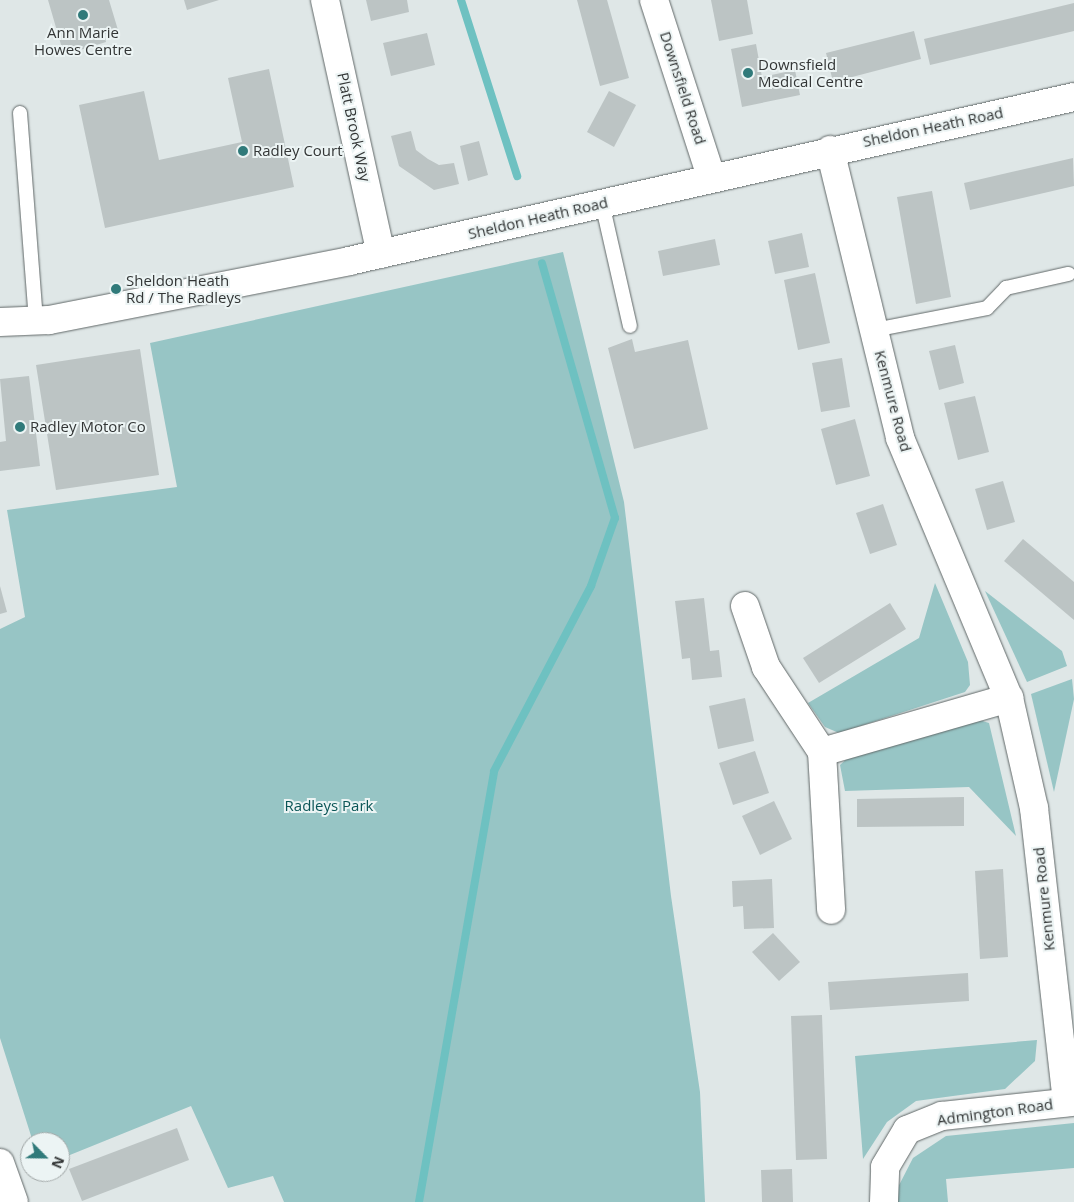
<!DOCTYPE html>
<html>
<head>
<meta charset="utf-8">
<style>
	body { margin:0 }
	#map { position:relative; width:1074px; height:1202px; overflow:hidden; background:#dfe7e7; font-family:"Open Sans",sans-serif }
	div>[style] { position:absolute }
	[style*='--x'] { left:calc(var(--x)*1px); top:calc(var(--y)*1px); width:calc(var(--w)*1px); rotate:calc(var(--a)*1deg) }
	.green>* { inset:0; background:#97c5c5 }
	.stream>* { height:8px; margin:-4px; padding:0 4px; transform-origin:4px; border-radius:4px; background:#6ec1c1 }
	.building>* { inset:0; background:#bcc4c4 }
	.roads { filter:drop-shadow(0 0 1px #616868) drop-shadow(0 0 1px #616868) }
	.service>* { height:14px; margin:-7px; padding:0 7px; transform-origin:7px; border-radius:7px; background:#fff }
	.minor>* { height:28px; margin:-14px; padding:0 14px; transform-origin:14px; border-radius:14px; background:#fff }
	.tertiary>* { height:28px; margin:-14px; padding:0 14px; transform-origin:14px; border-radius:14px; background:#fff }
	.dots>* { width:14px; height:14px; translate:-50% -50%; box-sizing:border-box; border:2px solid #ecf4f4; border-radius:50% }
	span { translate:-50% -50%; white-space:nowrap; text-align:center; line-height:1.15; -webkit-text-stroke:4px #ecf4f4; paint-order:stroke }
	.poi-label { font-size:15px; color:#333636 }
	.left { translate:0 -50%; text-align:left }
	.street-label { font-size:15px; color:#333636 }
	.park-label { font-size:15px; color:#0a5556 }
	.north { position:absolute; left:20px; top:1132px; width:50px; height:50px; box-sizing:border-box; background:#ecf4f4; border:1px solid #a2a8a8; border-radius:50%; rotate:113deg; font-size:14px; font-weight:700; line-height:20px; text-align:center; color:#333636 }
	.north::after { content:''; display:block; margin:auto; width:18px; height:22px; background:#307a7a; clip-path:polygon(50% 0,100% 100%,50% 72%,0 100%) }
</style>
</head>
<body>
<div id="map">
	<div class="green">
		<i style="clip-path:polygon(563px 252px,624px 502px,671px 896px,700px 1092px,705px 1202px,284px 1202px,273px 1176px,228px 1188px,191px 1106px,60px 1159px,60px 1142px,33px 1142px,0 1038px,0 629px,25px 617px,7px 510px,177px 487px,150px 343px)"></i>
		<i style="clip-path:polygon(935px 583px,968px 662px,970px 685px,965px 692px,839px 733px,825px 727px,808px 703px,919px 638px)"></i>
		<i style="clip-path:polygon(985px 591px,1062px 651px,1067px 666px,1027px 682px)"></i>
		<i style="clip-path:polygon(1072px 679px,1074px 699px,1054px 792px,1031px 694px)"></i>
		<i style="clip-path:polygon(976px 719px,989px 723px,1016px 836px,969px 787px,845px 791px,840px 765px,853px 753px)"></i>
		<i style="clip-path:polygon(1037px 1040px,1035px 1061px,1005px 1089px,916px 1101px,887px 1122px,863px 1159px,855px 1056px)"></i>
		<i style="clip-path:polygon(1074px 1123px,1074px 1168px,946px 1179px,948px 1202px,896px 1202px,895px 1193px,913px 1158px,946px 1136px)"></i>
	</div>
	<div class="stream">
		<i style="--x:461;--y:0;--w:185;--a:72.3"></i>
		<i style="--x:419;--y:1202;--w:437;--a:-80.1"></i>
		<i style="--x:494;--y:771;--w:209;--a:-62.3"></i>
		<i style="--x:591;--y:586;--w:72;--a:-70.6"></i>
		<i style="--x:615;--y:518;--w:265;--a:-106"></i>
	</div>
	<div class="building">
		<i style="clip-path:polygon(48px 0,109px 0,118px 30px,104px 34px,106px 42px,64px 55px)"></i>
		<i style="clip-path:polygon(184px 0,219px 0,187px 10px)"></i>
		<i style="clip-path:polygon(366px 0,407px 0,409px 12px,371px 21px)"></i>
		<i style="clip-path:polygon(577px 0,607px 0,629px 78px,600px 86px)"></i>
		<i style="clip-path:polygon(711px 0,747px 0,753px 34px,719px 41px)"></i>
		<i style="clip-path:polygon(1074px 3px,1074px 31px,930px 65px,924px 39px)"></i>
		<i style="clip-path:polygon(914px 31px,921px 59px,833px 82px,826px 53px)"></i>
		<i style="clip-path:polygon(427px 33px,435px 65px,391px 76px,383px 43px)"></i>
		<i style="clip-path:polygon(756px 44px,762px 77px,795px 70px,800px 95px,742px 107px,731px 49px)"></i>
		<i style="clip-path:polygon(269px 69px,294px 187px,105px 228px,79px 105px,144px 91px,159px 160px,242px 142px,228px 78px)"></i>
		<i style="clip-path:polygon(609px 91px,636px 105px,614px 147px,587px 132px)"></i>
		<i style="clip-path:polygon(411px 131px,416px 150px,428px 159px,439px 165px,454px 163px,459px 184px,434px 190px,399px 166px,391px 136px)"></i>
		<i style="clip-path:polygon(479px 141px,488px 175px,468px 181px,460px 146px)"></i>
		<i style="clip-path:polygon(1073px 158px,1074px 186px,970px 210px,964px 183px)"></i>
		<i style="clip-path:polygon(932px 191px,951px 297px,916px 304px,897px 197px)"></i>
		<i style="clip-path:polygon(802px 233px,809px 267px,775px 274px,768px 241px)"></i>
		<i style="clip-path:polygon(715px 239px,720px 265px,663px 276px,658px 251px)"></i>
		<i style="clip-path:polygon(815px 273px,830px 343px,798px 350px,784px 280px)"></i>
		<i style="clip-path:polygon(632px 339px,635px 352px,688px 340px,708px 429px,634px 449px,608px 348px)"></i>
		<i style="clip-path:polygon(955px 345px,964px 383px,939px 390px,929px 351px)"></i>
		<i style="clip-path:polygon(140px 349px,159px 475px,56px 490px,36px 365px)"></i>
		<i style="clip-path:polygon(842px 358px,850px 407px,821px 412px,812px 363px)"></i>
		<i style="clip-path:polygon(29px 376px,40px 466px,0 471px,0 442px,6px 441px,0 379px)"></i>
		<i style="clip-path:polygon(975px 396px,989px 452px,958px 460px,944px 403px)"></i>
		<i style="clip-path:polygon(855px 419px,870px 476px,836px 485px,821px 429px)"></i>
		<i style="clip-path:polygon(1003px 481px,1015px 522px,987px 530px,975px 489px)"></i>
		<i style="clip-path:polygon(883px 504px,897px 545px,870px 554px,856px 513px)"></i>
		<i style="clip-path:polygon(1023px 539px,1074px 582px,1074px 620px,1004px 561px)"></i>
		<i style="clip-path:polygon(0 586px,7px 612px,0 614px)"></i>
		<i style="clip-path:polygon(704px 598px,710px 651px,719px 650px,722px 677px,692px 680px,690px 658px,682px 659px,675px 601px)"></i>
		<i style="clip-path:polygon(890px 603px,906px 629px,819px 683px,803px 658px)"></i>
		<i style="clip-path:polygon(745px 698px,754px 741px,718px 749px,709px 706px)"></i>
		<i style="clip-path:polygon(755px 751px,769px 793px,733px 805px,719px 763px)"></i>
		<i style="clip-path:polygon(964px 797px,964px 826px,857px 827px,857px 799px)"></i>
		<i style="clip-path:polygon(774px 801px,792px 839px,760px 855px,742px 816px)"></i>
		<i style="clip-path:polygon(1003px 869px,1008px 957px,980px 959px,975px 871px)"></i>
		<i style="clip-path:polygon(772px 879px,774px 928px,744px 929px,743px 906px,733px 907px,732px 881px)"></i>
		<i style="clip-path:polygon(773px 933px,800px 962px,779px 981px,752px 952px)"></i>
		<i style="clip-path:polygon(968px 973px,969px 1001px,830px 1010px,828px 982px)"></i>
		<i style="clip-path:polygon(822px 1015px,827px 1159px,796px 1160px,791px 1016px)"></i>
		<i style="clip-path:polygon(177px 1128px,189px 1160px,82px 1201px,69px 1169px)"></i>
		<i style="clip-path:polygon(792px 1169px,793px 1202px,762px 1202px,761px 1170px)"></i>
	</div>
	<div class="roads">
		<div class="service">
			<i style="--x:20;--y:113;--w:209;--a:85.6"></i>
			<i style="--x:602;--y:203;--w:126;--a:77.2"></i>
			<i style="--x:874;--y:330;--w:115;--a:-11"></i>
			<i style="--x:987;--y:308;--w:28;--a:-46"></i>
			<i style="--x:1006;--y:288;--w:64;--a:-12.7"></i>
		</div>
		<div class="minor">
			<i style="--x:325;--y:0;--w:260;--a:77.6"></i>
			<i style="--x:654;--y:0;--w:185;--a:72.1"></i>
			<i style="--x:830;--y:150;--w:296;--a:76.3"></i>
			<i style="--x:900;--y:438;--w:282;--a:67.3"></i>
			<i style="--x:1009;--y:698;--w:113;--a:77.2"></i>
			<i style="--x:1034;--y:808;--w:296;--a:83.6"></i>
			<i style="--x:745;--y:606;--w:65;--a:71"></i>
			<i style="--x:766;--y:667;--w:102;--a:56.6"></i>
			<i style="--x:822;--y:752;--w:158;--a:86.7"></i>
			<i style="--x:822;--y:752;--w:195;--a:-16.1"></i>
			<i style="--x:884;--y:1202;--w:35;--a:-88"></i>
			<i style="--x:885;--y:1167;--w:43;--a:-59.3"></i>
			<i style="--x:907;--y:1130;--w:38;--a:-22"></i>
			<i style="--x:942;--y:1116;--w:133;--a:-6.1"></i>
		</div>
		<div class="tertiary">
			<i style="--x:0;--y:322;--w:49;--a:-2.3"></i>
			<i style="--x:49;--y:320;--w:306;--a:-11.1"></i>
			<i style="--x:349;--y:261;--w:743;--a:-12.75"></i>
			<i style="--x:0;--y:1163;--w:41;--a:70.3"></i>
		</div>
	</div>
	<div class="dots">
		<i style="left:83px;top:15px;background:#307a7a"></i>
		<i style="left:748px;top:73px;background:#307a7a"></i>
		<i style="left:243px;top:151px;background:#307a7a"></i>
		<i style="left:116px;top:289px;background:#307a7a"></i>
		<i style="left:20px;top:427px;background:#307a7a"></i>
	</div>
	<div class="poi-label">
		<span style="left:83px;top:41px">Ann Marie<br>Howes Centre</span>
		<span class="left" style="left:758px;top:73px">Downsfield<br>Medical Centre</span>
		<span class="left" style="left:253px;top:151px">Radley Court</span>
		<span class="left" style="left:126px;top:289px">Sheldon Heath<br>Rd / The Radleys</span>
		<span class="left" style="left:30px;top:427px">Radley Motor Co</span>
	</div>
	<div class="street-label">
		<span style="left:683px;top:88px;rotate:72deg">Downsfield Road</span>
		<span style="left:354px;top:127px;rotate:78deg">Platt Brook Way</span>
		<span style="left:933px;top:127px;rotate:-12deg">Sheldon Heath Road</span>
		<span style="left:538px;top:218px;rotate:-13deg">Sheldon Heath Road</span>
		<span style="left:893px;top:401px;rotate:75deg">Kenmure Road</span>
		<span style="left:1044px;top:899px;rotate:-96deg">Kenmure Road</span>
		<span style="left:995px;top:1112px;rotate:-8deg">Admington Road</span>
	</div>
	<div class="park-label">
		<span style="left:329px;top:806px">Radleys Park</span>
	</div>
	<div class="north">N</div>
</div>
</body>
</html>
